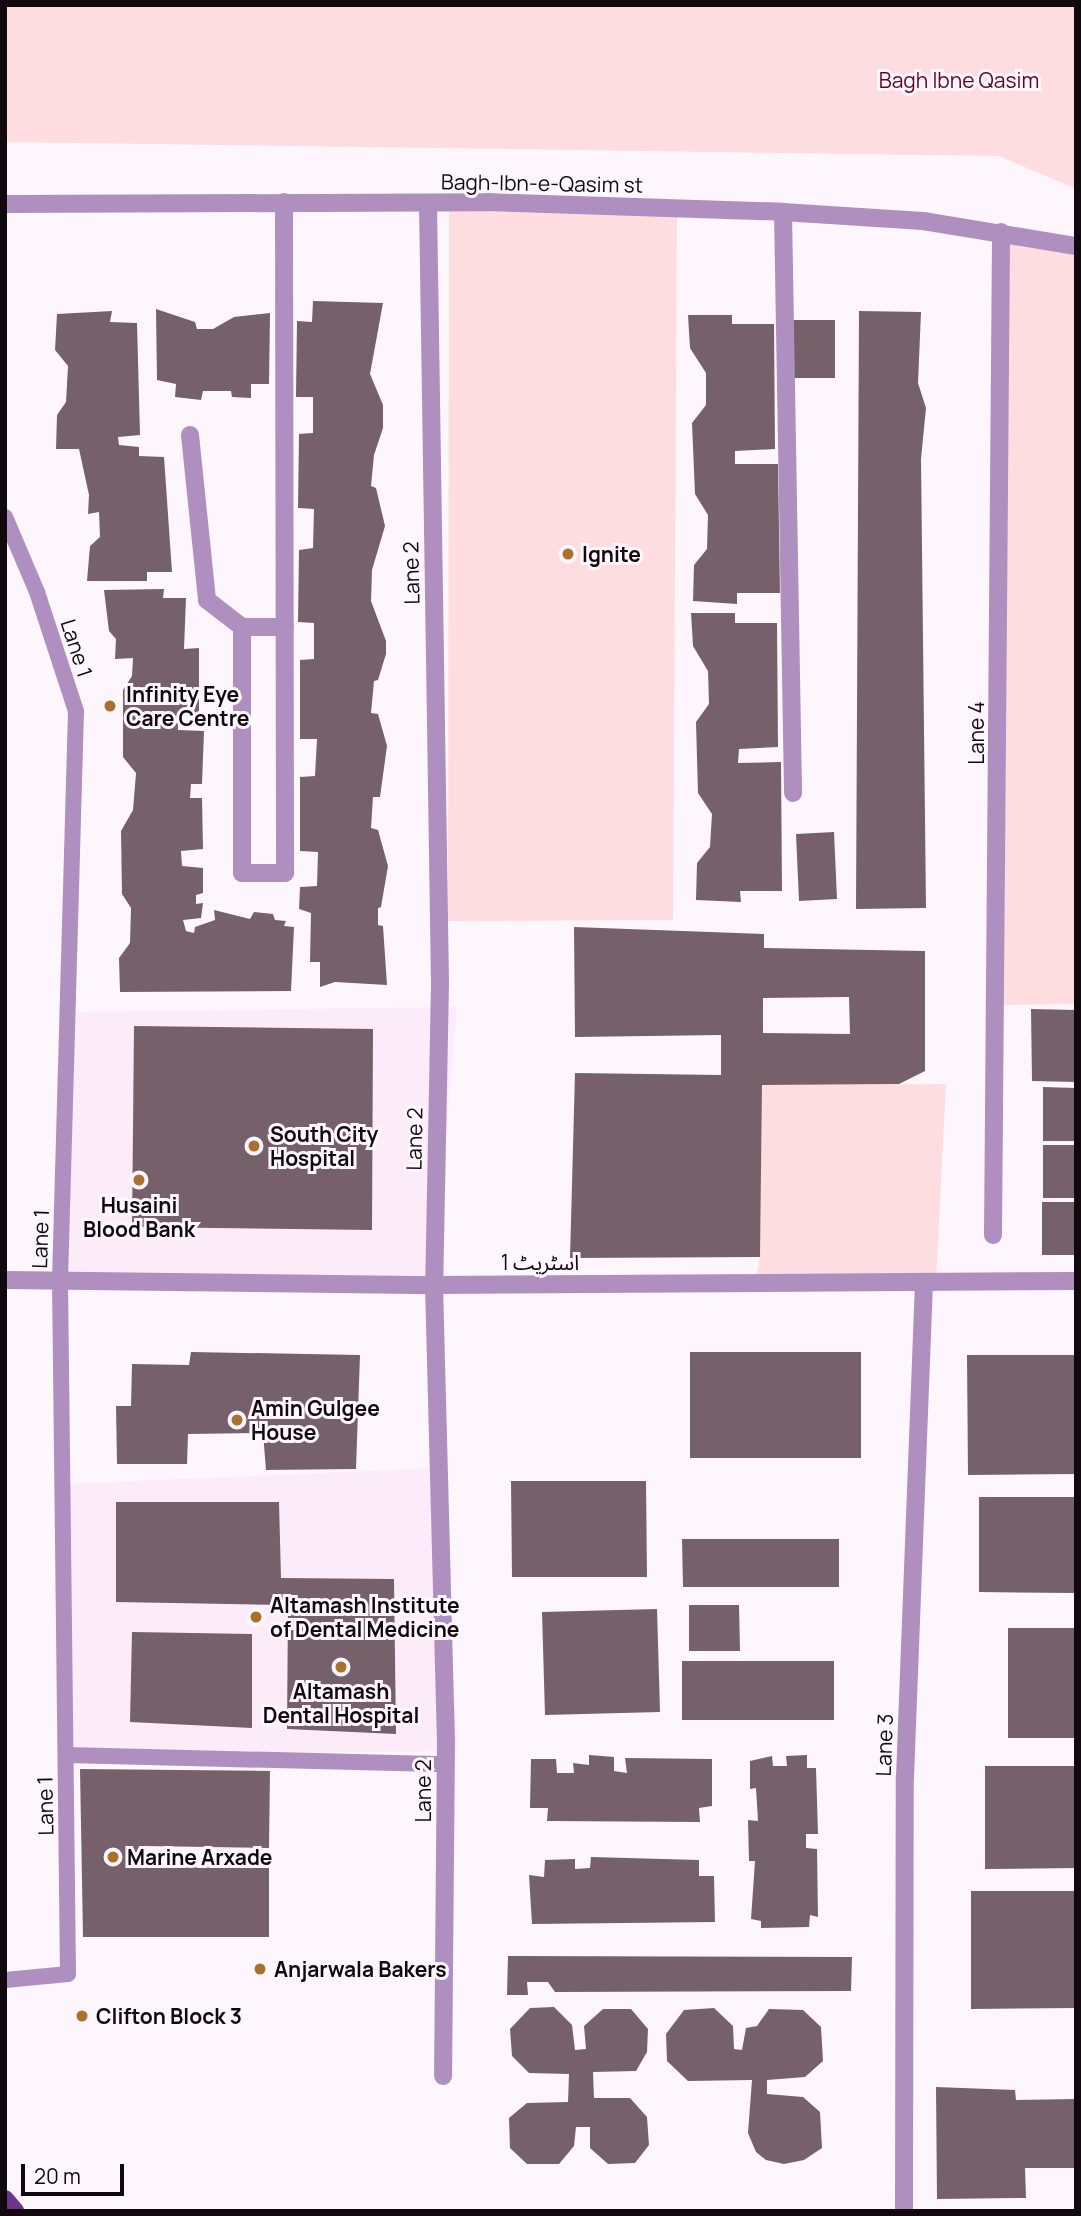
<!DOCTYPE html>
<html>
<head>
<meta charset="utf-8">
<style>
	body { margin:0 }
	#map { position:relative; width:1081px; height:2216px; overflow:hidden; background:#fef6fd; font-family:Manrope,"Noto Sans Arabic",sans-serif }
	div>[style] { position:absolute }
	[style*='--x'] { left:calc(var(--x)*1px); top:calc(var(--y)*1px); width:calc(var(--w)*1px); rotate:calc(var(--a)*1deg) }
	.built>* { inset:0; background:#fcecf9 }
	.green>* { inset:0; background:#fedde0 }
	.building>* { inset:0; background:#766069 }
	.service>* { height:16px; margin:-8px; padding:0 8px; transform-origin:8px; border-radius:8px; background:#ae8fc0 }
	.minor>* { height:18px; margin:-9px; padding:0 9px; transform-origin:9px; border-radius:9px; background:#ae8fc0 }
	.tertiary>* { height:18px; margin:-9px; padding:0 9px; transform-origin:9px; border-radius:9px; background:#ae8fc0 }
	.primary>* { height:18px; margin:-9px; padding:0 9px; transform-origin:9px; border-radius:9px; background:#6e338c }
	.dots>* { width:19px; height:19px; translate:-50% -50%; box-sizing:border-box; border:4px solid #fef6fd; border-radius:50% }
	span { translate:-50% -50%; white-space:nowrap; text-align:center; line-height:1.15; -webkit-text-stroke:6px #fef6fd; paint-order:stroke }
	.park-label { font-size:21px; color:#5d0722 }
	.street-label { font-size:21px; color:#100a0f }
	.poi-label { font-size:21px; color:#100a0f; font-weight:700 }
	.left { translate:0 -50%; text-align:left }
	.frame { position:absolute; inset:0; border:7px solid #100a0f; pointer-events:none }
	.scale { position:absolute; left:21px; top:2164px; width:103px; height:32px; box-sizing:border-box; border:4px solid #100a0f; border-top:0; padding-left:9px; font-size:21px; line-height:24px; white-space:nowrap; color:#100a0f; -webkit-text-stroke:5px #fef6fd; paint-order:stroke }
</style>
</head>
<body>
<div id="map">
	<div class="built">
		<i style="clip-path:polygon(457px 1007px,434px 1285px,60px 1280px,66px 1012px)"></i>
		<i style="clip-path:polygon(439px 1468px,458px 1751px,66px 1755px,62px 1484px)"></i>
	</div>
	<div class="green">
		<i style="clip-path:polygon(5px 5px,1076px 5px,1076px 189px,999px 156px,5px 142px)"></i>
		<i style="clip-path:polygon(449px 203px,677px 209px,673px 920px,448px 921px)"></i>
		<i style="clip-path:polygon(1000px 232px,1076px 247px,1076px 1004px,997px 1005px)"></i>
		<i style="clip-path:polygon(946px 1084px,936px 1282px,755px 1282px,760px 1257px,762px 1085px)"></i>
	</div>
	<div class="building">
		<i style="clip-path:polygon(313px 301px,383px 303px,370px 374px,383px 405px,383px 428px,374px 455px,371px 486px,376px 488px,385px 526px,372px 570px,371px 601px,386px 641px,386px 654px,378px 680px,374px 681px,371px 713px,378px 714px,387px 746px,380px 797px,373px 797px,371px 828px,378px 830px,388px 866px,381px 907px,378px 908px,378px 925px,383px 926px,387px 985px,335px 982px,320px 987px,320px 962px,310px 962px,311px 913px,299px 909px,300px 887px,317px 886px,318px 852px,300px 851px,300px 777px,315px 776px,317px 739px,300px 739px,300px 660px,314px 659px,314px 623px,298px 622px,299px 550px,313px 548px,314px 509px,298px 508px,299px 434px,313px 433px,313px 397px,296px 397px,297px 321px,312px 322px)"></i>
		<i style="clip-path:polygon(156px 309px,195px 322px,197px 329px,213px 329px,234px 317px,270px 313px,269px 384px,251px 384px,251px 398px,232px 397px,231px 391px,203px 391px,201px 400px,175px 397px,176px 384px,157px 380px)"></i>
		<i style="clip-path:polygon(112px 311px,110px 322px,137px 323px,140px 435px,118px 437px,119px 445px,139px 447px,139px 456px,164px 457px,172px 572px,147px 572px,147px 581px,87px 581px,90px 546px,100px 537px,99px 512px,88px 514px,89px 495px,79px 449px,56px 449px,57px 415px,66px 402px,68px 366px,55px 350px,57px 314px)"></i>
		<i style="clip-path:polygon(859px 311px,921px 312px,918px 383px,926px 408px,921px 459px,926px 908px,856px 909px)"></i>
		<i style="clip-path:polygon(688px 315px,732px 315px,732px 324px,774px 324px,775px 449px,735px 451px,735px 464px,778px 464px,780px 593px,737px 593px,737px 604px,693px 601px,694px 565px,707px 549px,708px 515px,695px 494px,692px 423px,706px 405px,706px 373px,690px 348px)"></i>
		<i style="clip-path:polygon(792px 320px,835px 320px,835px 378px,793px 378px)"></i>
		<i style="clip-path:polygon(164px 589px,163px 598px,186px 598px,184px 649px,199px 648px,199px 714px,178px 716px,178px 730px,204px 731px,202px 784px,191px 784px,190px 798px,202px 798px,203px 849px,181px 851px,182px 866px,203px 868px,203px 893px,196px 895px,196px 904px,203px 903px,201px 918px,183px 920px,186px 931px,194px 933px,195px 927px,215px 920px,214px 910px,250px 919px,254px 912px,273px 914px,275px 920px,286px 921px,284px 926px,294px 927px,291px 991px,120px 992px,119px 958px,130px 943px,131px 908px,122px 894px,121px 831px,133px 810px,136px 773px,123px 757px,123px 690px,132px 676px,133px 658px,115px 659px,116px 639px,109px 631px,104px 590px)"></i>
		<i style="clip-path:polygon(691px 613px,735px 613px,735px 623px,777px 623px,778px 747px,739px 749px,738px 763px,781px 762px,782px 891px,740px 891px,741px 902px,696px 900px,697px 863px,710px 847px,712px 814px,698px 793px,696px 722px,709px 704px,708px 671px,693px 646px)"></i>
		<i style="clip-path:polygon(834px 832px,837px 899px,799px 901px,796px 834px)"></i>
		<i style="clip-path:polygon(evenodd,574px 927px,764px 934px,764px 948px,925px 951px,925px 1071px,899px 1084px,762px 1085px,760px 1257px,570px 1258px,575px 1073px,721px 1075px,721px 1035px,575px 1037px,574px 927px,849px 997px,850px 1034px,763px 1033px,763px 998px,849px 997px)"></i>
		<i style="clip-path:polygon(1031px 1009px,1076px 1010px,1076px 1082px,1032px 1081px)"></i>
		<i style="clip-path:polygon(134px 1026px,373px 1029px,372px 1230px,132px 1227px)"></i>
		<i style="clip-path:polygon(1043px 1087px,1076px 1088px,1076px 1141px,1043px 1141px)"></i>
		<i style="clip-path:polygon(1043px 1145px,1076px 1145px,1076px 1198px,1043px 1198px)"></i>
		<i style="clip-path:polygon(1042px 1202px,1076px 1202px,1076px 1255px,1042px 1255px)"></i>
		<i style="clip-path:polygon(191px 1352px,360px 1355px,356px 1469px,266px 1470px,263px 1433px,188px 1434px,187px 1464px,117px 1464px,116px 1406px,131px 1406px,132px 1364px,189px 1365px)"></i>
		<i style="clip-path:polygon(690px 1352px,861px 1352px,861px 1458px,690px 1458px)"></i>
		<i style="clip-path:polygon(967px 1355px,1076px 1355px,1076px 1474px,968px 1475px)"></i>
		<i style="clip-path:polygon(511px 1481px,646px 1481px,647px 1577px,512px 1577px)"></i>
		<i style="clip-path:polygon(979px 1497px,1076px 1497px,1076px 1593px,979px 1592px)"></i>
		<i style="clip-path:polygon(116px 1502px,279px 1502px,281px 1578px,394px 1579px,396px 1734px,287px 1729px,288px 1605px,116px 1602px)"></i>
		<i style="clip-path:polygon(682px 1539px,839px 1539px,839px 1587px,683px 1587px)"></i>
		<i style="clip-path:polygon(689px 1605px,739px 1605px,740px 1651px,689px 1651px)"></i>
		<i style="clip-path:polygon(657px 1609px,660px 1712px,545px 1715px,542px 1612px)"></i>
		<i style="clip-path:polygon(1008px 1628px,1076px 1628px,1076px 1738px,1008px 1738px)"></i>
		<i style="clip-path:polygon(132px 1632px,252px 1634px,252px 1728px,130px 1722px)"></i>
		<i style="clip-path:polygon(682px 1661px,834px 1661px,834px 1720px,682px 1720px)"></i>
		<i style="clip-path:polygon(589px 1755px,614px 1757px,614px 1771px,627px 1773px,625px 1758px,712px 1759px,712px 1806px,699px 1808px,700px 1822px,547px 1821px,548px 1808px,530px 1808px,531px 1759px,556px 1759px,557px 1773px,574px 1773px,573px 1763px,589px 1765px)"></i>
		<i style="clip-path:polygon(807px 1755px,807px 1768px,816px 1768px,818px 1834px,806px 1834px,806px 1848px,817px 1849px,818px 1917px,810px 1915px,809px 1927px,761px 1928px,761px 1921px,751px 1919px,755px 1861px,749px 1861px,748px 1820px,758px 1821px,756px 1788px,750px 1789px,750px 1761px,772px 1756px,773px 1766px,787px 1766px,786px 1756px)"></i>
		<i style="clip-path:polygon(985px 1766px,1076px 1766px,1076px 1868px,985px 1869px)"></i>
		<i style="clip-path:polygon(80px 1769px,270px 1771px,269px 1848px,144px 1846px,144px 1867px,269px 1868px,269px 1937px,83px 1937px)"></i>
		<i style="clip-path:polygon(591px 1857px,699px 1860px,699px 1876px,714px 1876px,715px 1922px,532px 1924px,529px 1875px,544px 1877px,545px 1860px,575px 1859px,575px 1869px,590px 1868px)"></i>
		<i style="clip-path:polygon(971px 1891px,1076px 1891px,1076px 2008px,971px 2009px)"></i>
		<i style="clip-path:polygon(508px 1956px,852px 1957px,851px 1991px,555px 1992px,548px 1982px,527px 1982px,528px 1995px,507px 1995px)"></i>
		<i style="clip-path:polygon(554px 2007px,572px 2025px,575px 2050px,586px 2049px,584px 2026px,603px 2009px,631px 2009px,648px 2029px,647px 2052px,636px 2071px,593px 2072px,594px 2098px,630px 2098px,647px 2117px,649px 2145px,635px 2163px,608px 2164px,590px 2148px,590px 2127px,576px 2127px,574px 2146px,559px 2164px,527px 2164px,510px 2148px,509px 2118px,527px 2103px,568px 2102px,569px 2074px,529px 2073px,512px 2056px,510px 2029px,530px 2008px)"></i>
		<i style="clip-path:polygon(714px 2008px,733px 2026px,734px 2049px,742px 2050px,746px 2028px,757px 2026px,769px 2009px,803px 2010px,821px 2027px,823px 2061px,805px 2077px,767px 2080px,767px 2094px,803px 2097px,820px 2112px,822px 2148px,804px 2160px,784px 2164px,766px 2160px,756px 2152px,748px 2133px,752px 2080px,688px 2081px,667px 2061px,666px 2034px,684px 2010px)"></i>
		<i style="clip-path:polygon(936px 2087px,1015px 2090px,1016px 2100px,1076px 2099px,1076px 2168px,1025px 2168px,1026px 2198px,937px 2199px)"></i>
	</div>
	<div class="service">
		<i style="--x:5;--y:517;--w:82;--a:66.9"></i>
		<i style="--x:37;--y:592;--w:125;--a:71.9"></i>
		<i style="--x:76;--y:711;--w:569;--a:91.61"></i>
		<i style="--x:60;--y:1280;--w:694;--a:89.34"></i>
		<i style="--x:68;--y:1974;--w:63;--a:174.6"></i>
		<i style="--x:66;--y:1755;--w:380;--a:1.4"></i>
	</div>
	<div class="minor">
		<i style="--x:284;--y:202;--w:671;--a:89.91"></i>
		<i style="--x:285;--y:873;--w:43;--a:180"></i>
		<i style="--x:242;--y:873;--w:246;--a:-90"></i>
		<i style="--x:242;--y:627;--w:43;--a:0"></i>
		<i style="--x:428;--y:203;--w:780;--a:89.12"></i>
		<i style="--x:440;--y:983;--w:302;--a:91.1"></i>
		<i style="--x:434;--y:1285;--w:455;--a:88.5"></i>
		<i style="--x:446;--y:1740;--w:336;--a:90.5"></i>
		<i style="--x:783;--y:212;--w:581;--a:89.01"></i>
		<i style="--x:190;--y:435;--w:166;--a:84.1"></i>
		<i style="--x:207;--y:600;--w:44;--a:37.6"></i>
		<i style="--x:993;--y:1235;--w:1003;--a:-89.54"></i>
		<i style="--x:5;--y:1280;--w:429;--a:0.7"></i>
		<i style="--x:434;--y:1285;--w:642;--a:-0.36"></i>
		<i style="--x:904;--y:2211;--w:434;--a:-89.9"></i>
		<i style="--x:905;--y:1777;--w:495;--a:-87.8"></i>
	</div>
	<div class="tertiary">
		<i style="--x:5;--y:204;--w:483;--a:-0.2"></i>
		<i style="--x:488;--y:202;--w:295;--a:1.9"></i>
		<i style="--x:783;--y:212;--w:140;--a:3.7"></i>
		<i style="--x:923;--y:221;--w:155;--a:9.3"></i>
	</div>
	<div class="primary">
		<i style="--x:5;--y:2199;--w:16;--a:50"></i>
	</div>
	<div class="dots">
		<i style="left:568px;top:554px;background:#a8712d"></i>
		<i style="left:110px;top:706px;background:#a8712d"></i>
		<i style="left:254px;top:1146px;background:#a8712d"></i>
		<i style="left:139px;top:1180px;background:#a8712d"></i>
		<i style="left:237px;top:1420px;background:#a8712d"></i>
		<i style="left:256px;top:1617px;background:#a8712d"></i>
		<i style="left:341px;top:1667px;background:#a8712d"></i>
		<i style="left:113px;top:1857px;background:#a8712d"></i>
		<i style="left:260px;top:1969px;background:#a8712d"></i>
		<i style="left:82px;top:2016px;background:#a8712d"></i>
	</div>
	<div class="park-label">
		<span style="left:959px;top:80px">Bagh Ibne Qasim</span>
	</div>
	<div class="street-label">
		<span style="left:542px;top:183px;rotate:1deg">Bagh-Ibn-e-Qasim st</span>
		<span style="left:411px;top:573px;rotate:-91deg">Lane 2</span>
		<span style="left:77px;top:648px;rotate:72deg">Lane 1</span>
		<span style="left:976px;top:733px;rotate:-90deg">Lane 4</span>
		<span style="left:414px;top:1139px;rotate:-89deg">Lane 2</span>
		<span style="left:40px;top:1239px;rotate:-88deg">Lane 1</span>
		<span style="left:540px;top:1262px">اسٹریٹ 1</span>
		<span style="left:884px;top:1745px;rotate:-88deg">Lane 3</span>
		<span style="left:423px;top:1791px;rotate:-90deg">Lane 2</span>
		<span style="left:45px;top:1806px;rotate:-91deg">Lane 1</span>
	</div>
	<div class="poi-label">
		<span class="left" style="left:582px;top:554px">Ignite</span>
		<span class="left" style="left:126px;top:706px">Infinity Eye<br>Care Centre</span>
		<span class="left" style="left:270px;top:1146px">South City<br>Hospital</span>
		<span style="left:139px;top:1217px">Husaini<br>Blood Bank</span>
		<span class="left" style="left:251px;top:1420px">Amin Gulgee<br>House</span>
		<span class="left" style="left:270px;top:1617px">Altamash Institute<br>of Dental Medicine</span>
		<span style="left:341px;top:1703px">Altamash<br>Dental Hospital</span>
		<span class="left" style="left:127px;top:1857px">Marine Arxade</span>
		<span class="left" style="left:274px;top:1969px">Anjarwala Bakers</span>
		<span class="left" style="left:96px;top:2016px">Clifton Block 3</span>
	</div>
	<div class="frame"></div>
	<div class="scale">20 m</div>
</div>
</body>
</html>
